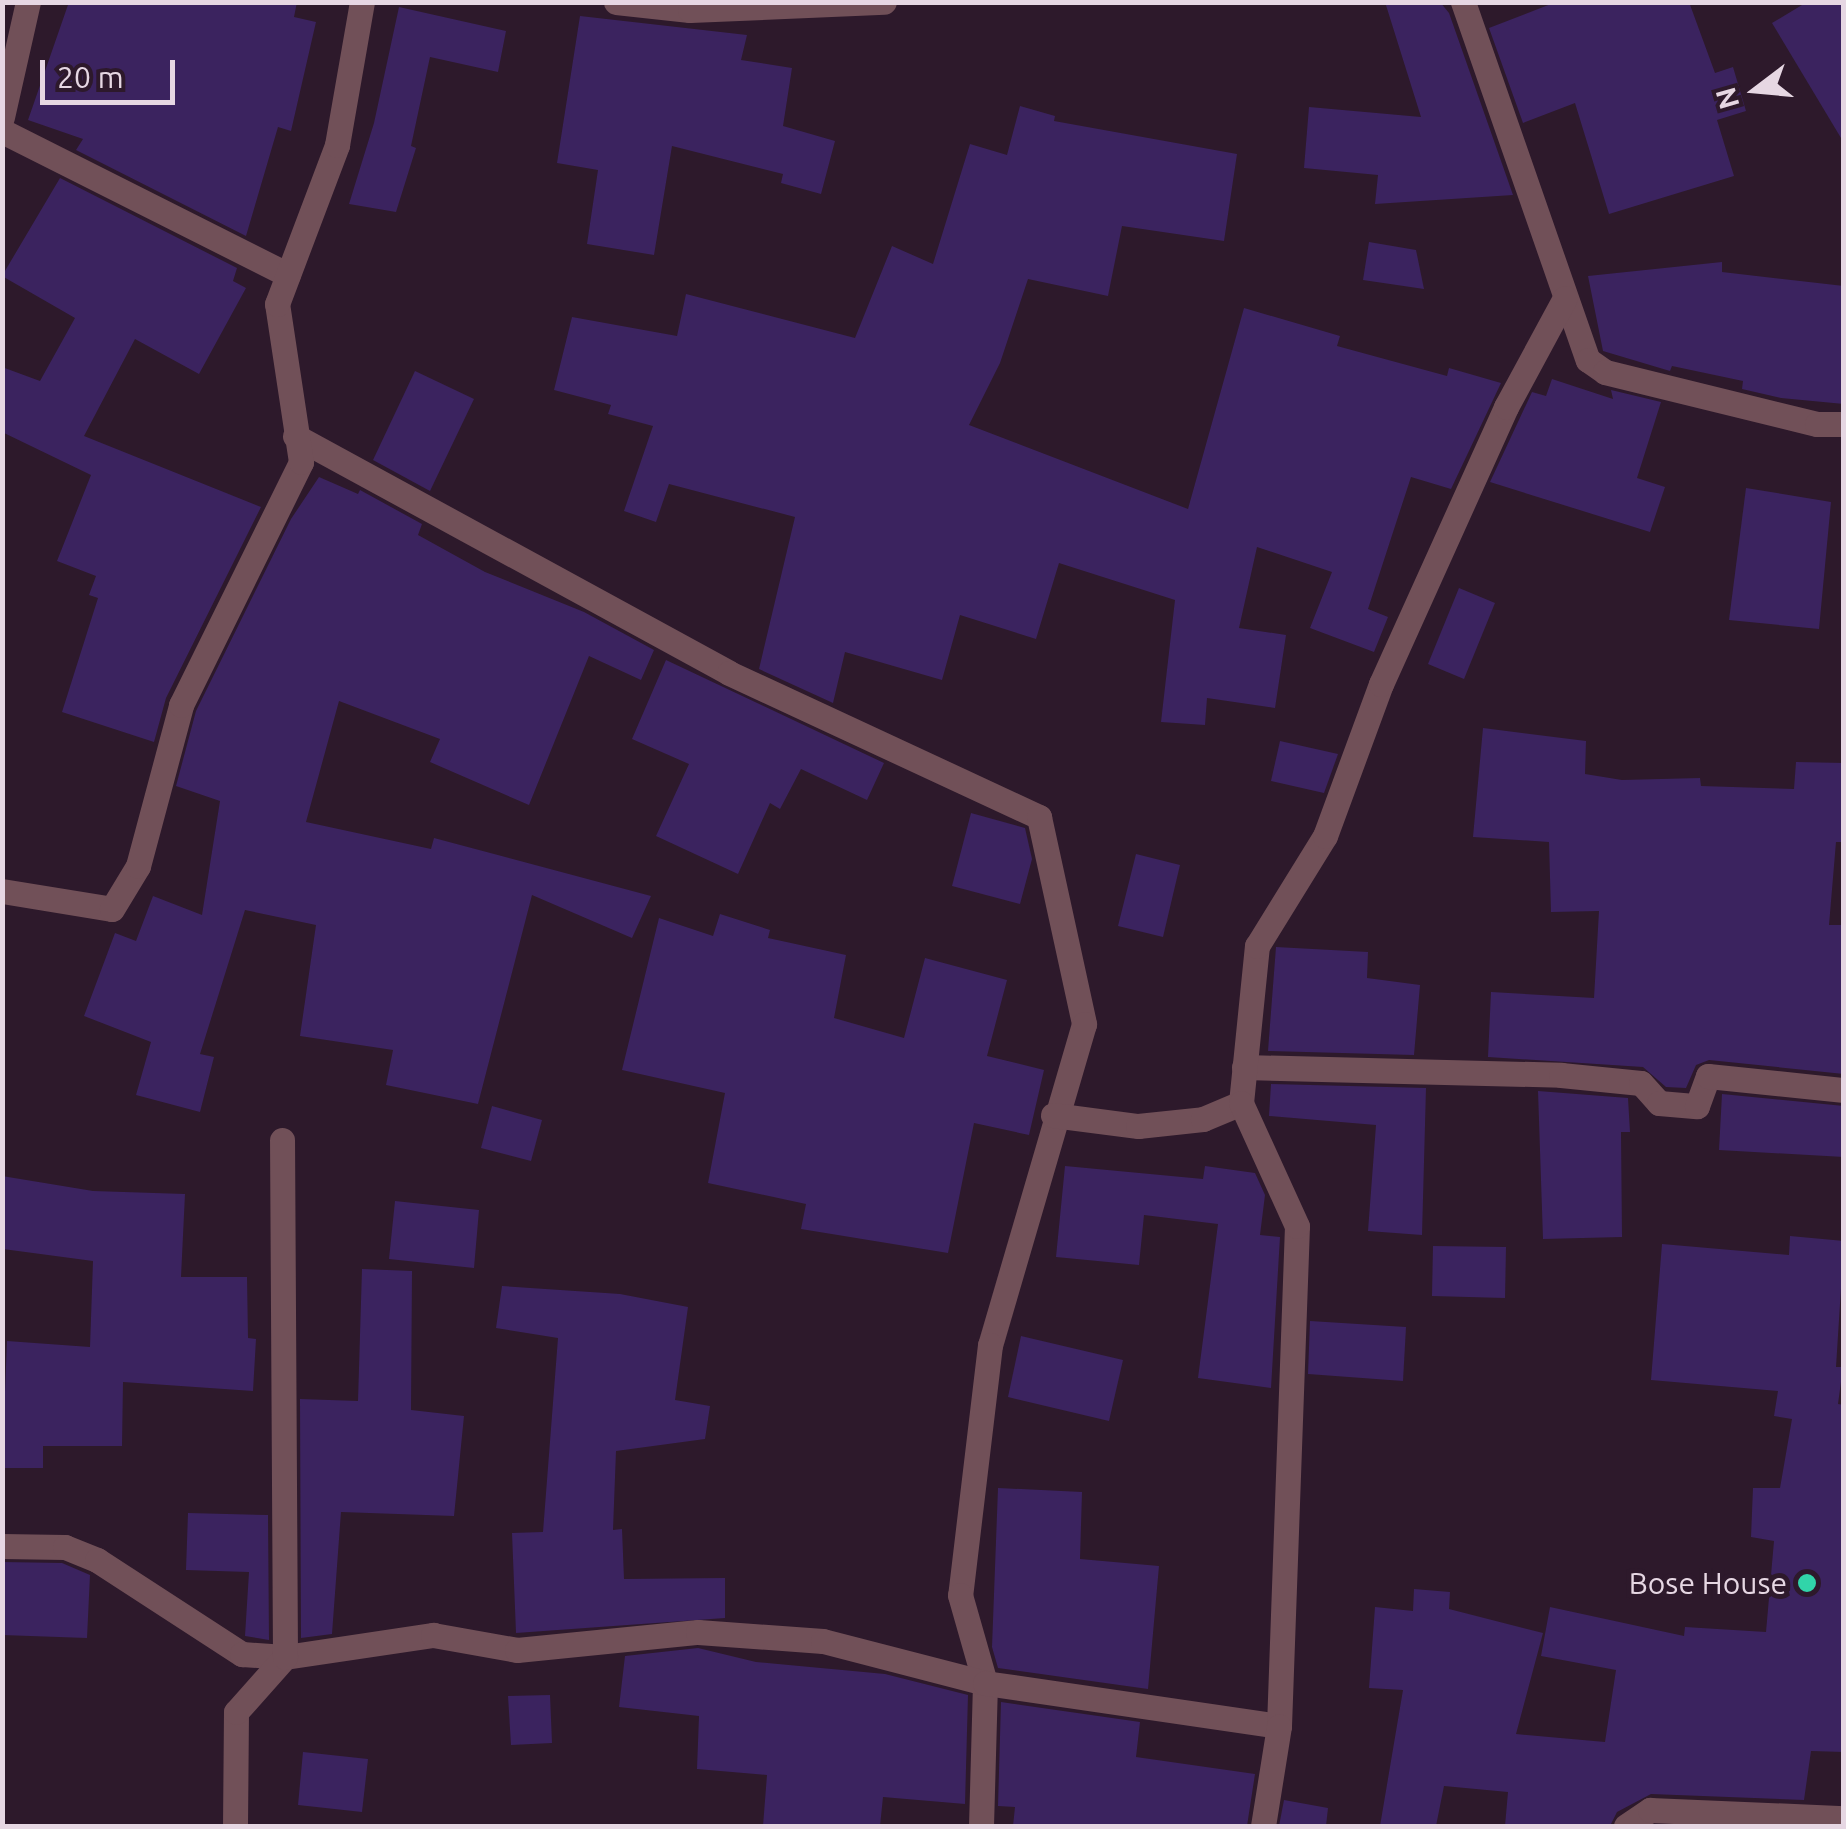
<!DOCTYPE html>
<html>
<head>
<meta charset="utf-8">
<style>
	body { margin:0 }
	#map { position:relative; width:1846px; height:1829px; overflow:hidden; background:#2d192b; font-family:Ubuntu,sans-serif }
	div>[style] { position:absolute }
	[style*='--x'] { left:calc(var(--x)*1px); top:calc(var(--y)*1px); width:calc(var(--w)*1px); rotate:calc(var(--a)*1deg) }
	.building>* { inset:0; background:#3b235f }
	.street>* { height:25px; margin:-12.5px; padding:0 12.5px; transform-origin:12.5px; border-radius:12.5px; background:#715058 }
	.dots>* { width:28px; height:28px; translate:-50% -50%; box-sizing:border-box; border:5px solid #2d192b; border-radius:50% }
	span { translate:-50% -50%; white-space:nowrap; text-align:center; line-height:1.15; -webkit-text-stroke:10px #2d192b; paint-order:stroke }
	.poi-label { font-size:30px; color:#e6d7e3 }
	.right { translate:-100% -50%; text-align:right }
	.frame { position:absolute; inset:0; border:5px solid #e6d7e3; pointer-events:none }
	.north { position:absolute; left:1706px; top:40px; width:100px; height:100px; -webkit-text-stroke:8px #2d192b; paint-order:stroke; rotate:254deg; font-size:28px; font-weight:700; line-height:40px; text-align:center; color:#e6d7e3 }
	.north::after { content:''; display:block; margin:auto; width:35px; height:45px; background:#e6d7e3; clip-path:polygon(50% 0,100% 100%,50% 72%,0 100%) }
	.scale { position:absolute; left:40px; top:60px; width:135px; height:45px; box-sizing:border-box; border:5px solid #e6d7e3; border-top:0; padding-left:12px; font-size:30px; line-height:35px; white-space:nowrap; color:#e6d7e3; -webkit-text-stroke:8px #2d192b; paint-order:stroke }
</style>
</head>
<body>
<div id="map">
	<div class="building">
		<i style="clip-path:polygon(69px 2px,297px 2px,294px 17px,316px 22px,291px 131px,278px 127px,246px 236px,76px 150px,83px 139px,28px 120px)"></i>
		<i style="clip-path:polygon(1385px 2px,1440px 2px,1449px 13px,1513px 195px,1375px 204px,1378px 175px,1304px 168px,1309px 107px,1421px 117px)"></i>
		<i style="clip-path:polygon(1556px 2px,1689px 2px,1715px 73px,1733px 67px,1746px 111px,1717px 120px,1734px 176px,1609px 214px,1575px 103px,1523px 123px,1489px 28px)"></i>
		<i style="clip-path:polygon(1807px 2px,1844px 2px,1844px 143px,1772px 23px)"></i>
		<i style="clip-path:polygon(399px 7px,506px 31px,498px 72px,430px 57px,411px 146px,416px 148px,396px 212px,349px 204px,374px 123px)"></i>
		<i style="clip-path:polygon(580px 16px,747px 35px,741px 60px,792px 68px,783px 126px,835px 141px,821px 194px,781px 183px,783px 174px,672px 146px,654px 255px,587px 244px,598px 170px,557px 163px)"></i>
		<i style="clip-path:polygon(1020px 106px,1055px 116px,1054px 121px,1237px 154px,1224px 241px,1122px 226px,1108px 296px,1028px 279px,1000px 363px,969px 425px,1188px 509px,1244px 308px,1340px 336px,1337px 346px,1447px 376px,1449px 368px,1501px 383px,1451px 489px,1411px 477px,1368px 609px,1388px 617px,1374px 652px,1310px 628px,1332px 572px,1257px 547px,1239px 628px,1286px 635px,1275px 708px,1207px 698px,1205px 725px,1161px 722px,1175px 600px,1059px 563px,1036px 639px,960px 615px,942px 680px,845px 652px,833px 703px,759px 669px,795px 517px,669px 484px,656px 522px,624px 511px,653px 426px,608px 414px,611px 405px,554px 390px,572px 317px,677px 336px,686px 294px,855px 338px,892px 246px,933px 264px,970px 144px,1007px 155px)"></i>
		<i style="clip-path:polygon(60px 178px,237px 268px,233px 281px,246px 288px,199px 374px,135px 339px,84px 436px,261px 507px,166px 698px,154px 742px,62px 712px,98px 598px,89px 595px,96px 576px,57px 561px,91px 475px,2px 432px,2px 367px,40px 381px,75px 318px,2px 276px)"></i>
		<i style="clip-path:polygon(1369px 242px,1416px 250px,1424px 289px,1363px 280px)"></i>
		<i style="clip-path:polygon(1722px 262px,1722px 272px,1844px 286px,1844px 404px,1781px 398px,1742px 389px,1743px 381px,1672px 366px,1670px 371px,1603px 351px,1588px 276px)"></i>
		<i style="clip-path:polygon(415px 371px,474px 399px,430px 491px,373px 460px)"></i>
		<i style="clip-path:polygon(1552px 379px,1613px 399px,1611px 390px,1661px 402px,1637px 478px,1665px 487px,1650px 532px,1490px 482px,1532px 392px,1546px 396px)"></i>
		<i style="clip-path:polygon(319px 477px,358px 494px,360px 490px,422px 524px,418px 535px,485px 572px,584px 612px,654px 650px,641px 680px,589px 656px,529px 805px,430px 762px,440px 739px,339px 701px,306px 822px,431px 849px,434px 838px,651px 896px,632px 938px,532px 895px,478px 1104px,386px 1085px,393px 1050px,300px 1036px,316px 925px,245px 910px,200px 1054px,214px 1057px,200px 1112px,136px 1095px,151px 1042px,84px 1016px,115px 933px,136px 941px,153px 896px,202px 915px,220px 801px,176px 786px,196px 711px,291px 519px)"></i>
		<i style="clip-path:polygon(1746px 488px,1831px 502px,1819px 629px,1729px 620px)"></i>
		<i style="clip-path:polygon(1459px 588px,1495px 603px,1464px 679px,1428px 664px)"></i>
		<i style="clip-path:polygon(666px 660px,884px 763px,867px 800px,801px 769px,780px 809px,770px 803px,738px 874px,656px 836px,689px 764px,632px 739px)"></i>
		<i style="clip-path:polygon(1483px 728px,1586px 741px,1585px 774px,1622px 780px,1700px 778px,1701px 786px,1794px 789px,1796px 762px,1844px 763px,1844px 842px,1836px 842px,1829px 925px,1844px 925px,1844px 1074px,1709px 1060px,1696px 1065px,1686px 1088px,1666px 1087px,1643px 1067px,1488px 1057px,1491px 992px,1594px 998px,1599px 911px,1551px 912px,1549px 842px,1473px 837px)"></i>
		<i style="clip-path:polygon(1280px 741px,1338px 754px,1324px 793px,1271px 781px)"></i>
		<i style="clip-path:polygon(971px 813px,1025px 828px,1032px 859px,1020px 904px,952px 886px)"></i>
		<i style="clip-path:polygon(1136px 854px,1180px 865px,1163px 937px,1118px 926px)"></i>
		<i style="clip-path:polygon(720px 914px,770px 930px,768px 938px,846px 955px,834px 1018px,904px 1038px,925px 958px,1007px 980px,987px 1056px,1044px 1070px,1029px 1135px,974px 1123px,948px 1253px,801px 1229px,806px 1204px,708px 1183px,725px 1093px,622px 1070px,659px 918px,713px 936px)"></i>
		<i style="clip-path:polygon(1276px 947px,1368px 952px,1367px 978px,1420px 985px,1414px 1055px,1268px 1051px)"></i>
		<i style="clip-path:polygon(1271px 1084px,1426px 1088px,1422px 1235px,1368px 1231px,1376px 1125px,1269px 1116px)"></i>
		<i style="clip-path:polygon(1538px 1091px,1628px 1098px,1630px 1132px,1621px 1132px,1622px 1237px,1543px 1239px)"></i>
		<i style="clip-path:polygon(1722px 1094px,1844px 1106px,1844px 1157px,1719px 1150px)"></i>
		<i style="clip-path:polygon(492px 1106px,542px 1120px,531px 1161px,481px 1148px)"></i>
		<i style="clip-path:polygon(1065px 1166px,1203px 1179px,1205px 1166px,1255px 1173px,1265px 1195px,1260px 1235px,1280px 1237px,1271px 1388px,1198px 1378px,1218px 1224px,1144px 1215px,1139px 1265px,1056px 1257px)"></i>
		<i style="clip-path:polygon(2px 1176px,93px 1191px,185px 1194px,181px 1277px,247px 1277px,248px 1338px,256px 1339px,253px 1391px,123px 1382px,122px 1446px,43px 1446px,43px 1468px,2px 1468px,7px 1341px,90px 1347px,93px 1261px,3px 1249px)"></i>
		<i style="clip-path:polygon(395px 1201px,479px 1210px,474px 1268px,389px 1259px)"></i>
		<i style="clip-path:polygon(1790px 1236px,1844px 1241px,1836px 1367px,1843px 1367px,1838px 1404px,1844px 1405px,1844px 1752px,1811px 1751px,1804px 1800px,1651px 1794px,1617px 1812px,1610px 1826px,1505px 1826px,1508px 1792px,1444px 1786px,1436px 1826px,1380px 1826px,1403px 1690px,1369px 1688px,1375px 1607px,1413px 1611px,1414px 1589px,1450px 1592px,1449px 1609px,1543px 1633px,1516px 1734px,1605px 1742px,1616px 1670px,1541px 1656px,1550px 1607px,1684px 1636px,1685px 1627px,1766px 1632px,1774px 1541px,1751px 1537px,1753px 1488px,1780px 1488px,1792px 1419px,1774px 1416px,1778px 1391px,1651px 1380px,1662px 1244px,1789px 1255px)"></i>
		<i style="clip-path:polygon(1433px 1246px,1506px 1247px,1505px 1298px,1432px 1296px)"></i>
		<i style="clip-path:polygon(362px 1269px,412px 1271px,411px 1410px,464px 1416px,454px 1516px,341px 1512px,332px 1634px,301px 1638px,300px 1399px,358px 1401px)"></i>
		<i style="clip-path:polygon(502px 1286px,620px 1294px,688px 1307px,675px 1400px,710px 1406px,705px 1439px,616px 1451px,613px 1530px,622px 1529px,624px 1579px,725px 1578px,725px 1618px,516px 1633px,512px 1533px,543px 1532px,558px 1338px,496px 1328px)"></i>
		<i style="clip-path:polygon(1310px 1321px,1406px 1327px,1403px 1381px,1308px 1374px)"></i>
		<i style="clip-path:polygon(1021px 1336px,1123px 1360px,1109px 1421px,1008px 1397px)"></i>
		<i style="clip-path:polygon(998px 1488px,1082px 1492px,1080px 1559px,1159px 1566px,1148px 1689px,998px 1668px,992px 1647px)"></i>
		<i style="clip-path:polygon(188px 1513px,268px 1515px,269px 1640px,245px 1636px,249px 1572px,186px 1570px)"></i>
		<i style="clip-path:polygon(2px 1562px,62px 1563px,90px 1575px,87px 1638px,2px 1635px)"></i>
		<i style="clip-path:polygon(698px 1648px,756px 1662px,885px 1674px,968px 1695px,965px 1804px,883px 1797px,880px 1826px,763px 1826px,767px 1775px,697px 1769px,699px 1716px,619px 1707px,625px 1656px)"></i>
		<i style="clip-path:polygon(550px 1695px,552px 1743px,511px 1745px,508px 1696px)"></i>
		<i style="clip-path:polygon(1001px 1702px,1140px 1722px,1136px 1757px,1255px 1774px,1247px 1826px,1013px 1826px,1015px 1807px,998px 1806px)"></i>
		<i style="clip-path:polygon(303px 1752px,368px 1759px,362px 1812px,298px 1805px)"></i>
		<i style="clip-path:polygon(1284px 1800px,1328px 1808px,1326px 1826px,1279px 1826px)"></i>
	</div>
	<div class="street">
		<i style="--x:616;--y:2;--w:74;--a:6.2"></i>
		<i style="--x:690;--y:10;--w:194;--a:-2.4"></i>
		<i style="--x:1463;--y:2;--w:379;--a:70.8"></i>
		<i style="--x:1588;--y:360;--w:21;--a:35"></i>
		<i style="--x:1605;--y:372;--w:218;--a:13.8"></i>
		<i style="--x:1817;--y:424;--w:27;--a:0"></i>
		<i style="--x:2;--y:117;--w:118;--a:-77.3"></i>
		<i style="--x:2;--y:131;--w:320;--a:26.7"></i>
		<i style="--x:295;--y:436;--w:494;--a:28.6"></i>
		<i style="--x:729;--y:673;--w:342;--a:24.9"></i>
		<i style="--x:1039;--y:817;--w:212;--a:77.7"></i>
		<i style="--x:1084;--y:1024;--w:334;--a:106.3"></i>
		<i style="--x:990;--y:1345;--w:252;--a:96.8"></i>
		<i style="--x:960;--y:1595;--w:91;--a:74.1"></i>
		<i style="--x:985;--y:1683;--w:143;--a:91.6"></i>
		<i style="--x:2;--y:891;--w:111;--a:9.3"></i>
		<i style="--x:112;--y:909;--w:50;--a:-58.8"></i>
		<i style="--x:138;--y:866;--w:167;--a:-75"></i>
		<i style="--x:181;--y:705;--w:271;--a:-63.7"></i>
		<i style="--x:301;--y:462;--w:160;--a:-98.6"></i>
		<i style="--x:277;--y:304;--w:170;--a:-69.3"></i>
		<i style="--x:337;--y:145;--w:145;--a:-80.1"></i>
		<i style="--x:1244;--y:1067;--w:317;--a:1.4"></i>
		<i style="--x:1561;--y:1075;--w:80;--a:5.7"></i>
		<i style="--x:1641;--y:1083;--w:27;--a:48"></i>
		<i style="--x:1659;--y:1103;--w:38;--a:5"></i>
		<i style="--x:1697;--y:1106;--w:32;--a:-70"></i>
		<i style="--x:1708;--y:1076;--w:137;--a:5.9"></i>
		<i style="--x:1053;--y:1115;--w:86;--a:7.4"></i>
		<i style="--x:1138;--y:1126;--w:65;--a:-6.1"></i>
		<i style="--x:1203;--y:1119;--w:41;--a:-22.8"></i>
		<i style="--x:1241;--y:1103;--w:158;--a:-84.2"></i>
		<i style="--x:1257;--y:946;--w:129;--a:-58.3"></i>
		<i style="--x:1325;--y:836;--w:162;--a:-69.8"></i>
		<i style="--x:1381;--y:684;--w:304;--a:-65.7"></i>
		<i style="--x:1506;--y:407;--w:124;--a:-61.6"></i>
		<i style="--x:2;--y:1546;--w:63;--a:0.9"></i>
		<i style="--x:65;--y:1547;--w:35;--a:22"></i>
		<i style="--x:97;--y:1560;--w:173;--a:33"></i>
		<i style="--x:242;--y:1654;--w:43;--a:4"></i>
		<i style="--x:285;--y:1657;--w:150;--a:-8.5"></i>
		<i style="--x:433;--y:1635;--w:85;--a:10.1"></i>
		<i style="--x:517;--y:1650;--w:182;--a:-5.7"></i>
		<i style="--x:698;--y:1632;--w:125;--a:4.1"></i>
		<i style="--x:823;--y:1641;--w:167;--a:14.5"></i>
		<i style="--x:985;--y:1683;--w:297;--a:8.3"></i>
		<i style="--x:1279;--y:1726;--w:500;--a:-87.94"></i>
		<i style="--x:1297;--y:1226;--w:135;--a:-114.5"></i>
		<i style="--x:235;--y:1826;--w:114;--a:-89.5"></i>
		<i style="--x:236;--y:1712;--w:74;--a:-48.3"></i>
		<i style="--x:285;--y:1657;--w:517;--a:-90.33"></i>
		<i style="--x:1263;--y:1826;--w:101;--a:-80.9"></i>
		<i style="--x:1626;--y:1826;--w:29;--a:-34"></i>
		<i style="--x:1650;--y:1810;--w:194;--a:2.4"></i>
	</div>
	<div class="dots">
		<i style="left:1807px;top:1583px;background:#31d4a9"></i>
	</div>
	<div class="poi-label">
		<span class="right" style="left:1787px;top:1583px">Bose House</span>
	</div>
	<div class="frame"></div>
	<div class="north">N</div>
	<div class="scale">20 m</div>
</div>
</body>
</html>
